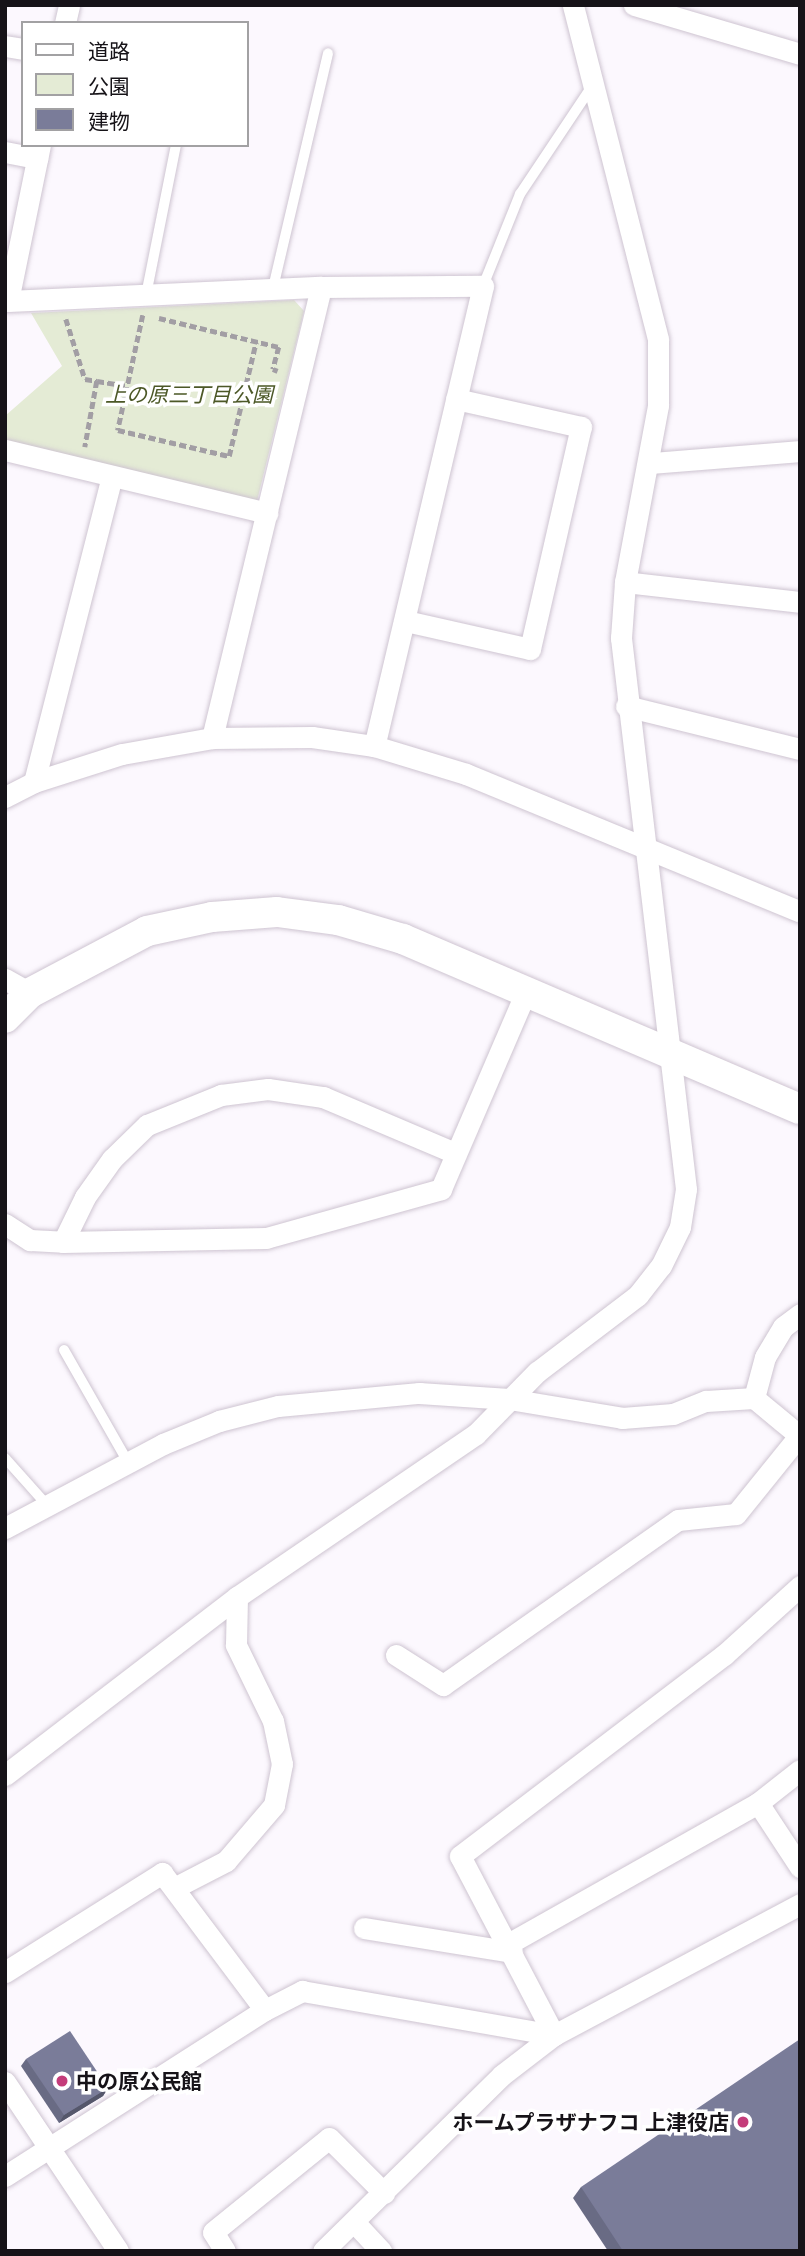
<!DOCTYPE html>
<html>
<head>
<meta charset="utf-8">
<style>
	body { margin:0 }
	#map { position:relative; width:805px; height:2256px; overflow:hidden; background:#fcf8fe; font-family:"Noto Serif","Noto Sans JP",serif }
	div>[style] { position:absolute }
	[style*='--x'] { left:calc(var(--x)*1px); top:calc(var(--y)*1px); width:calc(var(--w)*1px); rotate:calc(var(--a)*1deg) }
	.green>* { inset:0; background:#e4ebd5 }
	.path>* { height:4.5px; margin-top:-2.25px; transform-origin:0; background:repeating-linear-gradient(90deg,#a29ea4 0 7px,transparent 0 10.5px) }
	.roads { filter:drop-shadow(0 0 2px #cec4d1) drop-shadow(0 0 2px #cec4d1) }
	.lane>* { height:10px; margin:-5px; padding:0 5px; transform-origin:5px; border-radius:5px; background:#fff }
	.street>* { height:21px; margin:-10.5px; padding:0 10.5px; transform-origin:10.5px; border-radius:10.5px; background:#fff }
	.secondary>* { height:30px; margin:-15px; padding:0 15px; transform-origin:15px; border-radius:15px; background:#fff }
	.wall>* { inset:0; background:#696b84 }
	.shaded-wall>* { inset:0; background:#55576b }
	.building>* { inset:0; background:#7a7c99 }
	.dots>* { width:19px; height:19px; translate:-50% -50%; box-sizing:border-box; border:4px solid #fff; border-radius:50% }
	span { translate:-50% -50%; white-space:nowrap; text-align:center; line-height:1.15; -webkit-text-stroke:7px #fff; paint-order:stroke }
	.park-label { font-size:21px; color:#4c5827; font-style:italic }
	.poi-label { font-size:21px; color:#161318; font-weight:700 }
	.left { translate:0 -50%; text-align:left }
	.right { translate:-100% -50%; text-align:right }
	.frame { position:absolute; inset:0; border:7px solid #161318; pointer-events:none }
	.legend { position:absolute; left:21px; top:21px; width:228px; height:126px; box-sizing:border-box; background:#fff; border:2px solid #a2a1a3; margin:0; padding:9px 12px; list-style:none; font-size:21px; color:#161318 }
	.legend li { display:flex; align-items:center; gap:14px; height:35px }
	.legend b { width:35px; border:2px solid #a2a1a3 }
</style>
</head>
<body>
<div id="map">
	<div class="green">
		<i style="clip-path:polygon(294px 300px,304px 311px,257px 501px,5px 441px,5px 416px,62px 366px,31px 313px)"></i>
	</div>
	<div class="path">
		<i style="--x:143;--y:315;--w:118;--a:102.3"></i>
		<i style="--x:118;--y:430;--w:114;--a:13.2"></i>
		<i style="--x:229;--y:456;--w:117;--a:-76.7"></i>
		<i style="--x:159;--y:318;--w:123;--a:13.6"></i>
		<i style="--x:279;--y:347;--w:23;--a:105"></i>
		<i style="--x:273;--y:369;--w:5;--a:22"></i>
		<i style="--x:66;--y:319;--w:63;--a:72.4"></i>
		<i style="--x:85;--y:379;--w:12;--a:9"></i>
		<i style="--x:97;--y:381;--w:67;--a:100.3"></i>
		<i style="--x:97;--y:381;--w:31;--a:9"></i>
	</div>
	<div class="roads">
		<div class="lane">
			<i style="--x:483;--y:286;--w:99;--a:-68.1"></i>
			<i style="--x:520;--y:194;--w:130;--a:-56.3"></i>
			<i style="--x:273;--y:288;--w:241;--a:-76.8"></i>
			<i style="--x:146;--y:295;--w:153;--a:-78.7"></i>
			<i style="--x:64;--y:1350;--w:129;--a:60.3"></i>
			<i style="--x:5;--y:1458;--w:62;--a:48.3"></i>
		</div>
		<div class="street">
			<i style="--x:634;--y:5;--w:173;--a:16.4"></i>
			<i style="--x:65;--y:23;--w:18;--a:-77"></i>
			<i style="--x:5;--y:46;--w:18;--a:9"></i>
			<i style="--x:40;--y:145;--w:159;--a:101.6"></i>
			<i style="--x:8;--y:301;--w:313;--a:-2.6"></i>
			<i style="--x:321;--y:287;--w:162;--a:-0.4"></i>
			<i style="--x:483;--y:286;--w:473;--a:103.3"></i>
			<i style="--x:5;--y:152;--w:33;--a:11"></i>
			<i style="--x:5;--y:450;--w:270;--a:13.5"></i>
			<i style="--x:651;--y:463;--w:149;--a:-4.6"></i>
			<i style="--x:625;--y:582;--w:176;--a:6.5"></i>
			<i style="--x:406;--y:621;--w:127;--a:12.7"></i>
			<i style="--x:530;--y:649;--w:228;--a:-77.1"></i>
			<i style="--x:581;--y:427;--w:128;--a:-167.4"></i>
			<i style="--x:626;--y:706;--w:179;--a:13.9"></i>
			<i style="--x:212;--y:738;--w:464;--a:-76.4"></i>
			<i style="--x:34;--y:782;--w:315;--a:-75.7"></i>
			<i style="--x:5;--y:797;--w:33;--a:-27"></i>
			<i style="--x:34;--y:782;--w:92;--a:-17.7"></i>
			<i style="--x:122;--y:754;--w:91;--a:-10.1"></i>
			<i style="--x:212;--y:738;--w:100;--a:-0.6"></i>
			<i style="--x:312;--y:737;--w:63;--a:8.3"></i>
			<i style="--x:374;--y:746;--w:96;--a:16.9"></i>
			<i style="--x:466;--y:774;--w:361;--a:22.4"></i>
			<i style="--x:5;--y:979;--w:29;--a:29"></i>
			<i style="--x:5;--y:1224;--w:30;--a:33"></i>
			<i style="--x:30;--y:1240;--w:33;--a:3"></i>
			<i style="--x:63;--y:1242;--w:203;--a:-1.1"></i>
			<i style="--x:266;--y:1238;--w:182;--a:-15.6"></i>
			<i style="--x:441;--y:1189;--w:215;--a:-66.7"></i>
			<i style="--x:63;--y:1242;--w:50;--a:-63.9"></i>
			<i style="--x:85;--y:1197;--w:47;--a:-54.6"></i>
			<i style="--x:112;--y:1159;--w:49;--a:-44.2"></i>
			<i style="--x:147;--y:1125;--w:80;--a:-22.1"></i>
			<i style="--x:221;--y:1095;--w:47;--a:-7.3"></i>
			<i style="--x:268;--y:1089;--w:56;--a:8.3"></i>
			<i style="--x:323;--y:1097;--w:143;--a:23"></i>
			<i style="--x:754;--y:1398;--w:42;--a:-75"></i>
			<i style="--x:765;--y:1357;--w:35;--a:-59"></i>
			<i style="--x:783;--y:1327;--w:21;--a:-37"></i>
			<i style="--x:5;--y:1528;--w:179;--a:-28"></i>
			<i style="--x:163;--y:1444;--w:61;--a:-22.3"></i>
			<i style="--x:219;--y:1421;--w:61;--a:-14.3"></i>
			<i style="--x:278;--y:1406;--w:142;--a:-5.3"></i>
			<i style="--x:419;--y:1393;--w:90;--a:3.8"></i>
			<i style="--x:509;--y:1399;--w:115;--a:9.5"></i>
			<i style="--x:622;--y:1418;--w:51;--a:-4.5"></i>
			<i style="--x:673;--y:1414;--w:35;--a:-22"></i>
			<i style="--x:706;--y:1401;--w:48;--a:-3.6"></i>
			<i style="--x:754;--y:1398;--w:60;--a:39.6"></i>
			<i style="--x:396;--y:1655;--w:56;--a:32.6"></i>
			<i style="--x:443;--y:1685;--w:287;--a:-35.1"></i>
			<i style="--x:678;--y:1520;--w:58;--a:-5.9"></i>
			<i style="--x:736;--y:1514;--w:100;--a:-51.1"></i>
			<i style="--x:5;--y:1775;--w:292;--a:-37.5"></i>
			<i style="--x:237;--y:1597;--w:289;--a:-34.3"></i>
			<i style="--x:476;--y:1434;--w:87;--a:-45.5"></i>
			<i style="--x:537;--y:1372;--w:127;--a:-37.3"></i>
			<i style="--x:638;--y:1295;--w:37;--a:-52"></i>
			<i style="--x:661;--y:1266;--w:43;--a:-64"></i>
			<i style="--x:680;--y:1227;--w:38;--a:-81"></i>
			<i style="--x:686;--y:1189;--w:555;--a:-96.73"></i>
			<i style="--x:621;--y:638;--w:56;--a:-85.9"></i>
			<i style="--x:625;--y:582;--w:180;--a:-79.4"></i>
			<i style="--x:658;--y:405;--w:66;--a:-90"></i>
			<i style="--x:658;--y:339;--w:345;--a:-104.3"></i>
			<i style="--x:758;--y:1803;--w:77;--a:56.7"></i>
			<i style="--x:174;--y:1888;--w:59;--a:-27.4"></i>
			<i style="--x:226;--y:1861;--w:74;--a:-49.4"></i>
			<i style="--x:274;--y:1805;--w:42;--a:-79"></i>
			<i style="--x:282;--y:1764;--w:44;--a:-101.8"></i>
			<i style="--x:273;--y:1721;--w:85;--a:-116"></i>
			<i style="--x:236;--y:1645;--w:48;--a:-88.8"></i>
			<i style="--x:364;--y:1928;--w:150;--a:9.2"></i>
			<i style="--x:508;--y:1944;--w:287;--a:-29.4"></i>
			<i style="--x:758;--y:1803;--w:53;--a:-38.2"></i>
			<i style="--x:5;--y:1972;--w:186;--a:-32.2"></i>
			<i style="--x:162;--y:1873;--w:171;--a:53.1"></i>
			<i style="--x:554;--y:2035;--w:202;--a:-117.7"></i>
			<i style="--x:460;--y:1856;--w:332;--a:-37.3"></i>
			<i style="--x:724;--y:1655;--w:103;--a:-42.2"></i>
			<i style="--x:5;--y:2082;--w:203;--a:56.2"></i>
			<i style="--x:5;--y:2176;--w:308;--a:-32.6"></i>
			<i style="--x:265;--y:2010;--w:42;--a:-27.2"></i>
			<i style="--x:302;--y:1991;--w:256;--a:9.9"></i>
			<i style="--x:354;--y:2222;--w:40;--a:47"></i>
			<i style="--x:225;--y:2251;--w:22;--a:-122"></i>
			<i style="--x:213;--y:2232;--w:149;--a:-39"></i>
			<i style="--x:329;--y:2138;--w:78;--a:45"></i>
			<i style="--x:323;--y:2251;--w:251;--a:-44.5"></i>
			<i style="--x:502;--y:2075;--w:66;--a:-37.6"></i>
			<i style="--x:554;--y:2035;--w:279;--a:-28"></i>
		</div>
		<div class="secondary">
			<i style="--x:5;--y:1018;--w:35;--a:-45"></i>
			<i style="--x:30;--y:993;--w:132;--a:-27.9"></i>
			<i style="--x:147;--y:931;--w:66;--a:-12.2"></i>
			<i style="--x:212;--y:917;--w:65;--a:-4.4"></i>
			<i style="--x:277;--y:912;--w:62;--a:7.5"></i>
			<i style="--x:338;--y:920;--w:68;--a:16.3"></i>
			<i style="--x:403;--y:939;--w:432;--a:23.2"></i>
		</div>
	</div>
	<div class="wall">
		<i style="clip-path:polygon(26px 2059px,108px 2088px,103px 2096px,59px 2123px,21px 2066px)"></i>
		<i style="clip-path:polygon(581px 2187px,800px 2251px,608px 2251px,573px 2198px)"></i>
	</div>
	<div class="shaded-wall">
		<i style="clip-path:polygon(108px 2088px,103px 2096px,59px 2123px,64px 2115px)"></i>
	</div>
	<div class="building">
		<i style="clip-path:polygon(70px 2031px,108px 2088px,64px 2115px,26px 2059px)"></i>
		<i style="clip-path:polygon(800px 2039px,800px 2251px,623px 2251px,581px 2187px)"></i>
	</div>
	<div class="dots">
		<i style="left:62px;top:2081px;background:#c43c7a"></i>
		<i style="left:743px;top:2122px;background:#c43c7a"></i>
	</div>
	<div class="park-label">
		<span style="left:189px;top:394px">上の原三丁目公園</span>
	</div>
	<div class="poi-label">
		<span class="left" style="left:76px;top:2081px">中の原公民館</span>
		<span class="right" style="left:729px;top:2122px">ホームプラザナフコ 上津役店</span>
	</div>
	<div class="frame"></div>
	<ul class="legend">
	<li><b style="height:9px;background:#fff"></b>道路</li>
	<li><b style="height:19px;background:#e4ebd5"></b>公園</li>
	<li><b style="height:19px;background:#7a7c99"></b>建物</li>
	</ul>
</div>
</body>
</html>
